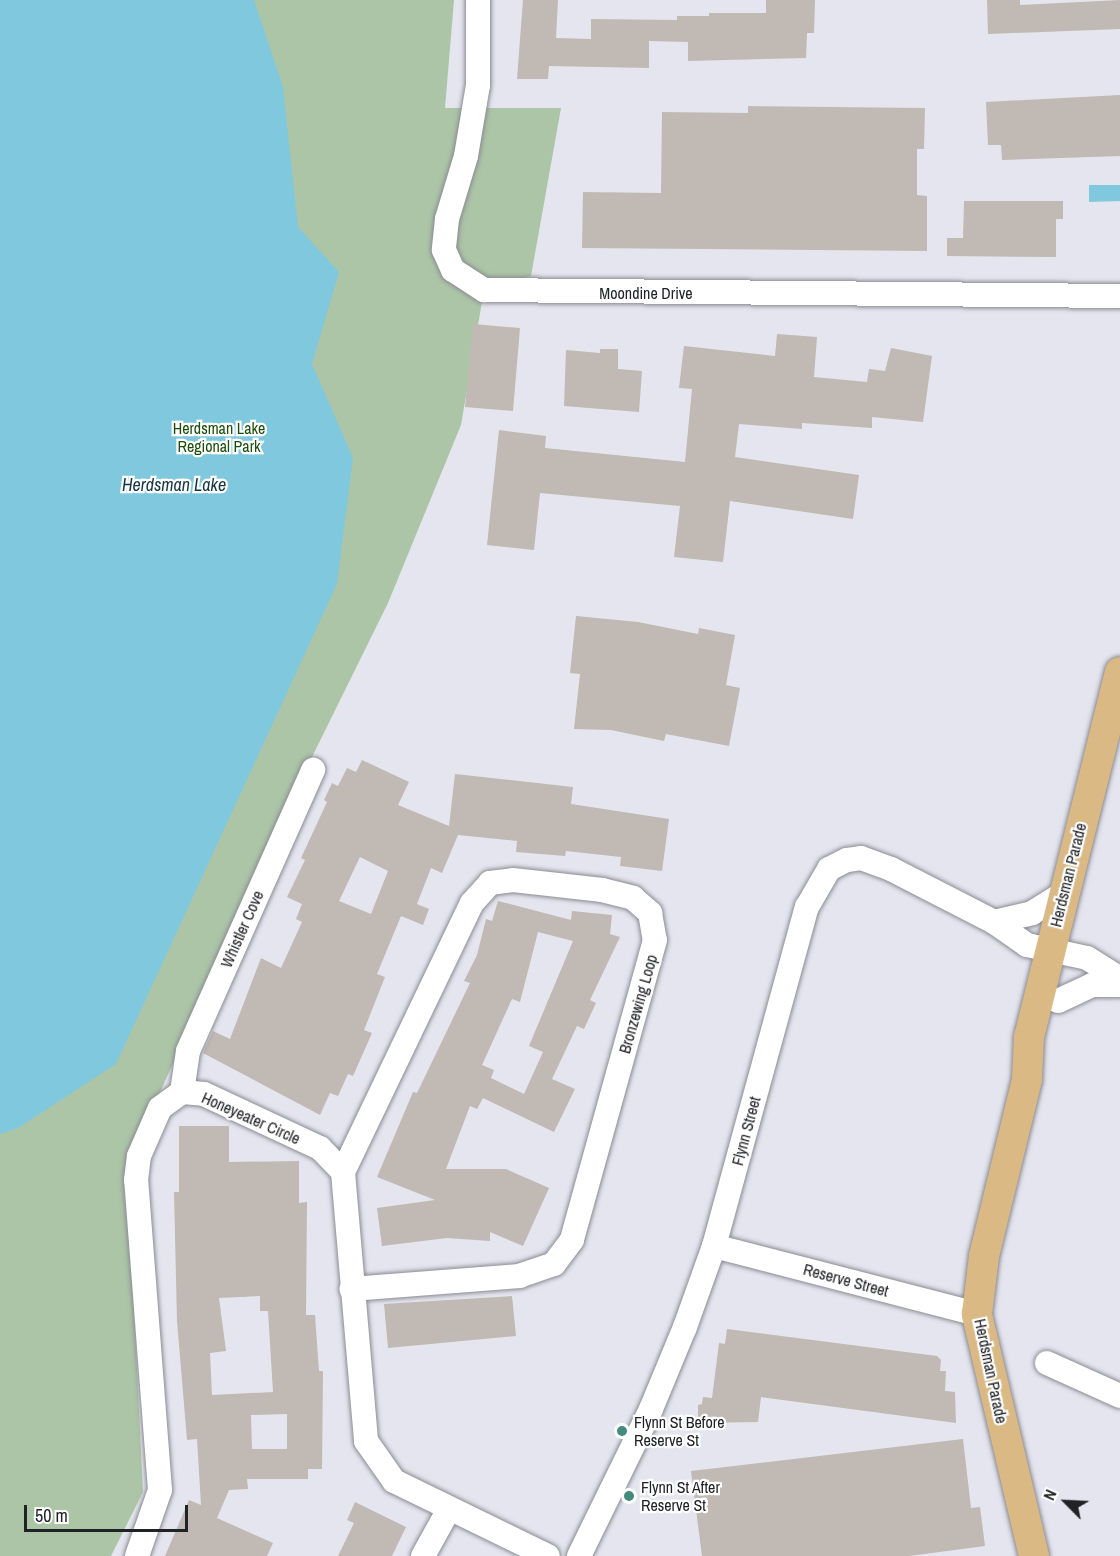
<!DOCTYPE html>
<html>
<head>
<meta charset="utf-8">
<style>
	body { margin:0 }
	#map { position:relative; width:1120px; height:1556px; overflow:hidden; background:#e4e5ee; font-family:"Archivo Narrow",sans-serif }
	div>[style] { position:absolute }
	[style*='--x'] { left:calc(var(--x)*1px); top:calc(var(--y)*1px); width:calc(var(--w)*1px); rotate:calc(var(--a)*1deg) }
	.green>* { inset:0; background:#acc5a6 }
	.water>* { inset:0; background:#80c8dd }
	.building>* { inset:0; background:#c1b9b3 }
	.roads { filter:drop-shadow(0 0 2px #8a8b93) drop-shadow(0 0 2px #8a8b93) }
	.minor>* { height:24px; margin:-12px; padding:0 12px; transform-origin:12px; border-radius:12px; background:#fff }
	.major>* { height:30px; margin:-15px; padding:0 15px; transform-origin:15px; border-radius:15px; background:#dab985 }
	.dots>* { width:16px; height:16px; translate:-50% -50%; box-sizing:border-box; border:3px solid #fff; border-radius:50% }
	span { translate:-50% -50%; white-space:nowrap; text-align:center; line-height:1.15; -webkit-text-stroke:4.5px #fff; paint-order:stroke }
	.street-label { font-size:16px; color:#212225 }
	.park-label { font-size:16px; color:#1c4d0c }
	.poi-label { font-size:16px; color:#212225 }
	.left { translate:0 -50%; text-align:left }
	.water-label { font-size:18px; color:#143640; font-style:italic }
	.north { position:absolute; left:1036px; top:1472px; width:60px; height:60px; -webkit-text-stroke:4px #fff; paint-order:stroke; rotate:294deg; font-size:16px; font-weight:700; line-height:24px; text-align:center; color:#212225 }
	.north::after { content:''; display:block; margin:auto; width:21px; height:27px; background:#212225; clip-path:polygon(50% 0,100% 100%,50% 72%,0 100%) }
	.scale { position:absolute; left:24px; top:1505px; width:164px; height:27px; box-sizing:border-box; border:3px solid #212225; border-top:0; padding-left:8px; font-size:18px; line-height:21px; white-space:nowrap; color:#212225; -webkit-text-stroke:4px #fff; paint-order:stroke }
</style>
</head>
<body>
<div id="map">
	<div class="green">
		<i style="clip-path:polygon(0 0,454px 0,445px 108px,561px 108px,531px 276px,484px 290px,461px 425px,388px 603px,312px 757px,127px 1165px,143px 1492px,111px 1556px,0 1556px)"></i>
	</div>
	<div class="water">
		<i style="clip-path:polygon(0 0,254px 0,283px 87px,298px 227px,339px 272px,312px 364px,353px 458px,337px 584px,116px 1064px,18px 1128px,0 1134px)"></i>
		<i style="clip-path:polygon(1089px 185px,1120px 185px,1120px 201px,1089px 202px)"></i>
	</div>
	<div class="building">
		<i style="clip-path:polygon(523px 0,558px 0,556px 38px,591px 39px,591px 19px,677px 20px,677px 16px,709px 16px,709px 13px,766px 13px,766px 0,815px 0,814px 33px,807px 33px,806px 58px,688px 61px,688px 42px,649px 41px,649px 68px,549px 66px,548px 79px,517px 79px)"></i>
		<i style="clip-path:polygon(987px 0,1020px 0,1020px 5px,1120px 0,1120px 29px,988px 34px)"></i>
		<i style="clip-path:polygon(1120px 95px,1120px 156px,1002px 160px,1001px 145px,988px 145px,986px 102px)"></i>
		<i style="clip-path:polygon(748px 106px,925px 108px,924px 149px,917px 149px,917px 195px,927px 196px,927px 251px,582px 248px,583px 192px,661px 193px,662px 112px,748px 113px)"></i>
		<i style="clip-path:polygon(964px 201px,1063px 201px,1063px 219px,1056px 219px,1056px 257px,947px 256px,947px 238px,963px 238px)"></i>
		<i style="clip-path:polygon(473px 324px,520px 328px,513px 411px,465px 407px)"></i>
		<i style="clip-path:polygon(777px 334px,817px 337px,814px 377px,867px 382px,869px 369px,885px 371px,891px 348px,932px 356px,923px 422px,872px 417px,872px 428px,802px 423px,802px 429px,739px 424px,735px 457px,859px 475px,853px 519px,730px 501px,723px 562px,674px 557px,680px 506px,540px 493px,534px 550px,487px 545px,499px 430px,546px 436px,545px 448px,685px 462px,692px 389px,679px 388px,684px 346px,775px 356px)"></i>
		<i style="clip-path:polygon(600px 349px,618px 349px,618px 369px,642px 371px,639px 412px,564px 406px,566px 350px,600px 353px)"></i>
		<i style="clip-path:polygon(576px 616px,638px 622px,698px 634px,699px 628px,735px 635px,726px 685px,740px 688px,729px 746px,666px 734px,664px 741px,611px 730px,574px 729px,580px 674px,570px 673px)"></i>
		<i style="clip-path:polygon(evenodd,362px 760px,409px 782px,398px 805px,449px 826px,455px 774px,573px 787px,571px 804px,669px 819px,662px 871px,620px 866px,621px 857px,566px 851px,565px 856px,516px 852px,517px 841px,458px 835px,442px 873px,431px 868px,417px 904px,429px 909px,423px 925px,401px 916px,377px 974px,385px 977px,364px 1030px,372px 1033px,353px 1076px,348px 1074px,338px 1096px,330px 1093px,320px 1115px,203px 1053px,213px 1031px,230px 1039px,261px 958px,281px 968px,302px 922px,296px 919px,302px 904px,287px 897px,305px 860px,301px 858px,327px 802px,324px 800px,332px 783px,338px 786px,347px 768px,356px 772px,362px 760px,360px 857px,388px 871px,371px 914px,339px 901px,360px 857px)"></i>
		<i style="clip-path:polygon(evenodd,498px 901px,571px 920px,572px 911px,612px 915px,610px 934px,620px 937px,590px 1000px,596px 1003px,584px 1029px,577px 1026px,552px 1079px,575px 1089px,554px 1132px,483px 1098px,477px 1109px,470px 1106px,446px 1169px,506px 1169px,549px 1188px,523px 1246px,490px 1232px,490px 1241px,447px 1238px,382px 1246px,377px 1208px,435px 1200px,377px 1177px,413px 1092px,417px 1093px,470px 983px,464px 981px,477px 955px,486px 919px,492px 921px,498px 901px,538px 932px,573px 941px,529px 1046px,543px 1052px,524px 1094px,491px 1078px,494px 1070px,482px 1065px,512px 999px,520px 1002px,538px 932px)"></i>
		<i style="clip-path:polygon(evenodd,179px 1126px,229px 1126px,229px 1162px,299px 1161px,299px 1203px,307px 1202px,306px 1315px,315px 1315px,319px 1371px,323px 1371px,322px 1469px,308px 1469px,308px 1479px,247px 1479px,248px 1489px,229px 1490px,217px 1518px,273px 1543px,267px 1556px,165px 1556px,189px 1500px,201px 1505px,197px 1439px,187px 1440px,177px 1321px,174px 1192px,179px 1192px,179px 1126px,260px 1296px,260px 1311px,268px 1311px,273px 1392px,212px 1395px,210px 1353px,226px 1351px,219px 1298px,260px 1296px,179px 1126px,287px 1414px,287px 1449px,252px 1449px,251px 1415px,287px 1414px)"></i>
		<i style="clip-path:polygon(512px 1296px,516px 1336px,388px 1348px,384px 1304px)"></i>
		<i style="clip-path:polygon(727px 1329px,937px 1356px,941px 1360px,940px 1371px,946px 1371px,945px 1391px,955px 1392px,956px 1423px,761px 1397px,758px 1422px,698px 1423px,698px 1405px,702px 1404px,703px 1397px,712px 1398px,719px 1343px,725px 1344px)"></i>
		<i style="clip-path:polygon(963px 1439px,971px 1508px,980px 1507px,985px 1546px,909px 1556px,702px 1556px,691px 1471px)"></i>
		<i style="clip-path:polygon(355px 1502px,406px 1527px,392px 1556px,338px 1556px,354px 1523px,347px 1520px)"></i>
	</div>
	<div class="roads">
		<div class="minor">
			<i style="--x:478;--y:0;--w:85;--a:90"></i>
			<i style="--x:478;--y:85;--w:72;--a:99.6"></i>
			<i style="--x:466;--y:156;--w:66;--a:106.8"></i>
			<i style="--x:447;--y:219;--w:31;--a:96"></i>
			<i style="--x:444;--y:250;--w:22;--a:66"></i>
			<i style="--x:453;--y:270;--w:37;--a:33"></i>
			<i style="--x:484;--y:290;--w:636;--a:0.54"></i>
			<i style="--x:994;--y:922;--w:39;--a:-13"></i>
			<i style="--x:1032;--y:913;--w:36;--a:-32"></i>
			<i style="--x:1058;--y:1001;--w:38;--a:-25"></i>
			<i style="--x:1092;--y:985;--w:28;--a:0"></i>
			<i style="--x:182;--y:1092;--w:41;--a:-81.7"></i>
			<i style="--x:188;--y:1051;--w:308;--a:-66"></i>
			<i style="--x:343;--y:1172;--w:298;--a:-64.4"></i>
			<i style="--x:472;--y:903;--w:27;--a:-48"></i>
			<i style="--x:490;--y:883;--w:23;--a:-7"></i>
			<i style="--x:513;--y:880;--w:90;--a:6.4"></i>
			<i style="--x:602;--y:890;--w:32;--a:14"></i>
			<i style="--x:633;--y:898;--w:23;--a:41"></i>
			<i style="--x:650;--y:913;--w:27;--a:80"></i>
			<i style="--x:655;--y:940;--w:311;--a:105.5"></i>
			<i style="--x:572;--y:1240;--w:30;--a:127"></i>
			<i style="--x:554;--y:1264;--w:36;--a:161"></i>
			<i style="--x:520;--y:1276;--w:169;--a:175.6"></i>
			<i style="--x:714;--y:1246;--w:272;--a:14.5"></i>
			<i style="--x:1047;--y:1363;--w:80;--a:24.3"></i>
			<i style="--x:137;--y:1556;--w:70;--a:-70.8"></i>
			<i style="--x:160;--y:1490;--w:311;--a:-94.4"></i>
			<i style="--x:136;--y:1180;--w:24;--a:-83"></i>
			<i style="--x:139;--y:1156;--w:52;--a:-66.4"></i>
			<i style="--x:160;--y:1108;--w:27;--a:-36"></i>
			<i style="--x:182;--y:1092;--w:22;--a:5"></i>
			<i style="--x:204;--y:1094;--w:128;--a:25"></i>
			<i style="--x:320;--y:1148;--w:33;--a:46"></i>
			<i style="--x:343;--y:1172;--w:270;--a:85.1"></i>
			<i style="--x:366;--y:1441;--w:49;--a:55"></i>
			<i style="--x:394;--y:1481;--w:171;--a:26"></i>
			<i style="--x:423;--y:1556;--w:54;--a:-61"></i>
			<i style="--x:579;--y:1556;--w:164;--a:-63.9"></i>
			<i style="--x:651;--y:1409;--w:89;--a:-67.5"></i>
			<i style="--x:685;--y:1327;--w:86;--a:-70.3"></i>
			<i style="--x:714;--y:1246;--w:352;--a:-74.7"></i>
			<i style="--x:807;--y:907;--w:44;--a:-59.9"></i>
			<i style="--x:829;--y:869;--w:20;--a:-27"></i>
			<i style="--x:847;--y:860;--w:14;--a:-8"></i>
			<i style="--x:861;--y:858;--w:32;--a:20"></i>
			<i style="--x:891;--y:869;--w:116;--a:27.2"></i>
			<i style="--x:994;--y:922;--w:40;--a:34.9"></i>
			<i style="--x:1027;--y:945;--w:61;--a:12.2"></i>
			<i style="--x:1087;--y:958;--w:39;--a:32"></i>
		</div>
		<div class="major">
			<i style="--x:1034;--y:1556;--w:249;--a:-103.3"></i>
			<i style="--x:977;--y:1314;--w:58;--a:-83.1"></i>
			<i style="--x:984;--y:1256;--w:182;--a:-76.3"></i>
			<i style="--x:1027;--y:1079;--w:42;--a:-87.3"></i>
			<i style="--x:1029;--y:1037;--w:376;--a:-76"></i>
		</div>
	</div>
	<div class="dots">
		<i style="left:622px;top:1431px;background:#458a7f"></i>
		<i style="left:629px;top:1496px;background:#458a7f"></i>
	</div>
	<div class="street-label">
		<span style="left:646px;top:293px">Moondine Drive</span>
		<span style="left:1068px;top:875px;rotate:-76deg">Herdsman Parade</span>
		<span style="left:242px;top:929px;rotate:-66deg">Whistler Cove</span>
		<span style="left:638px;top:1004px;rotate:-74deg">Bronzewing Loop</span>
		<span style="left:251px;top:1118px;rotate:24deg">Honeyeater Circle</span>
		<span style="left:746px;top:1131px;rotate:-75deg">Flynn Street</span>
		<span style="left:846px;top:1280px;rotate:15deg">Reserve Street</span>
		<span style="left:991px;top:1371px;rotate:78deg">Herdsman Parade</span>
	</div>
	<div class="park-label">
		<span style="left:219px;top:437px">Herdsman Lake<br>Regional Park</span>
	</div>
	<div class="poi-label">
		<span class="left" style="left:634px;top:1431px">Flynn St Before<br>Reserve St</span>
		<span class="left" style="left:641px;top:1496px">Flynn St After<br>Reserve St</span>
	</div>
	<div class="water-label">
		<span style="left:174px;top:485px">Herdsman Lake</span>
	</div>
	<div class="north">N</div>
	<div class="scale">50 m</div>
</div>
</body>
</html>
